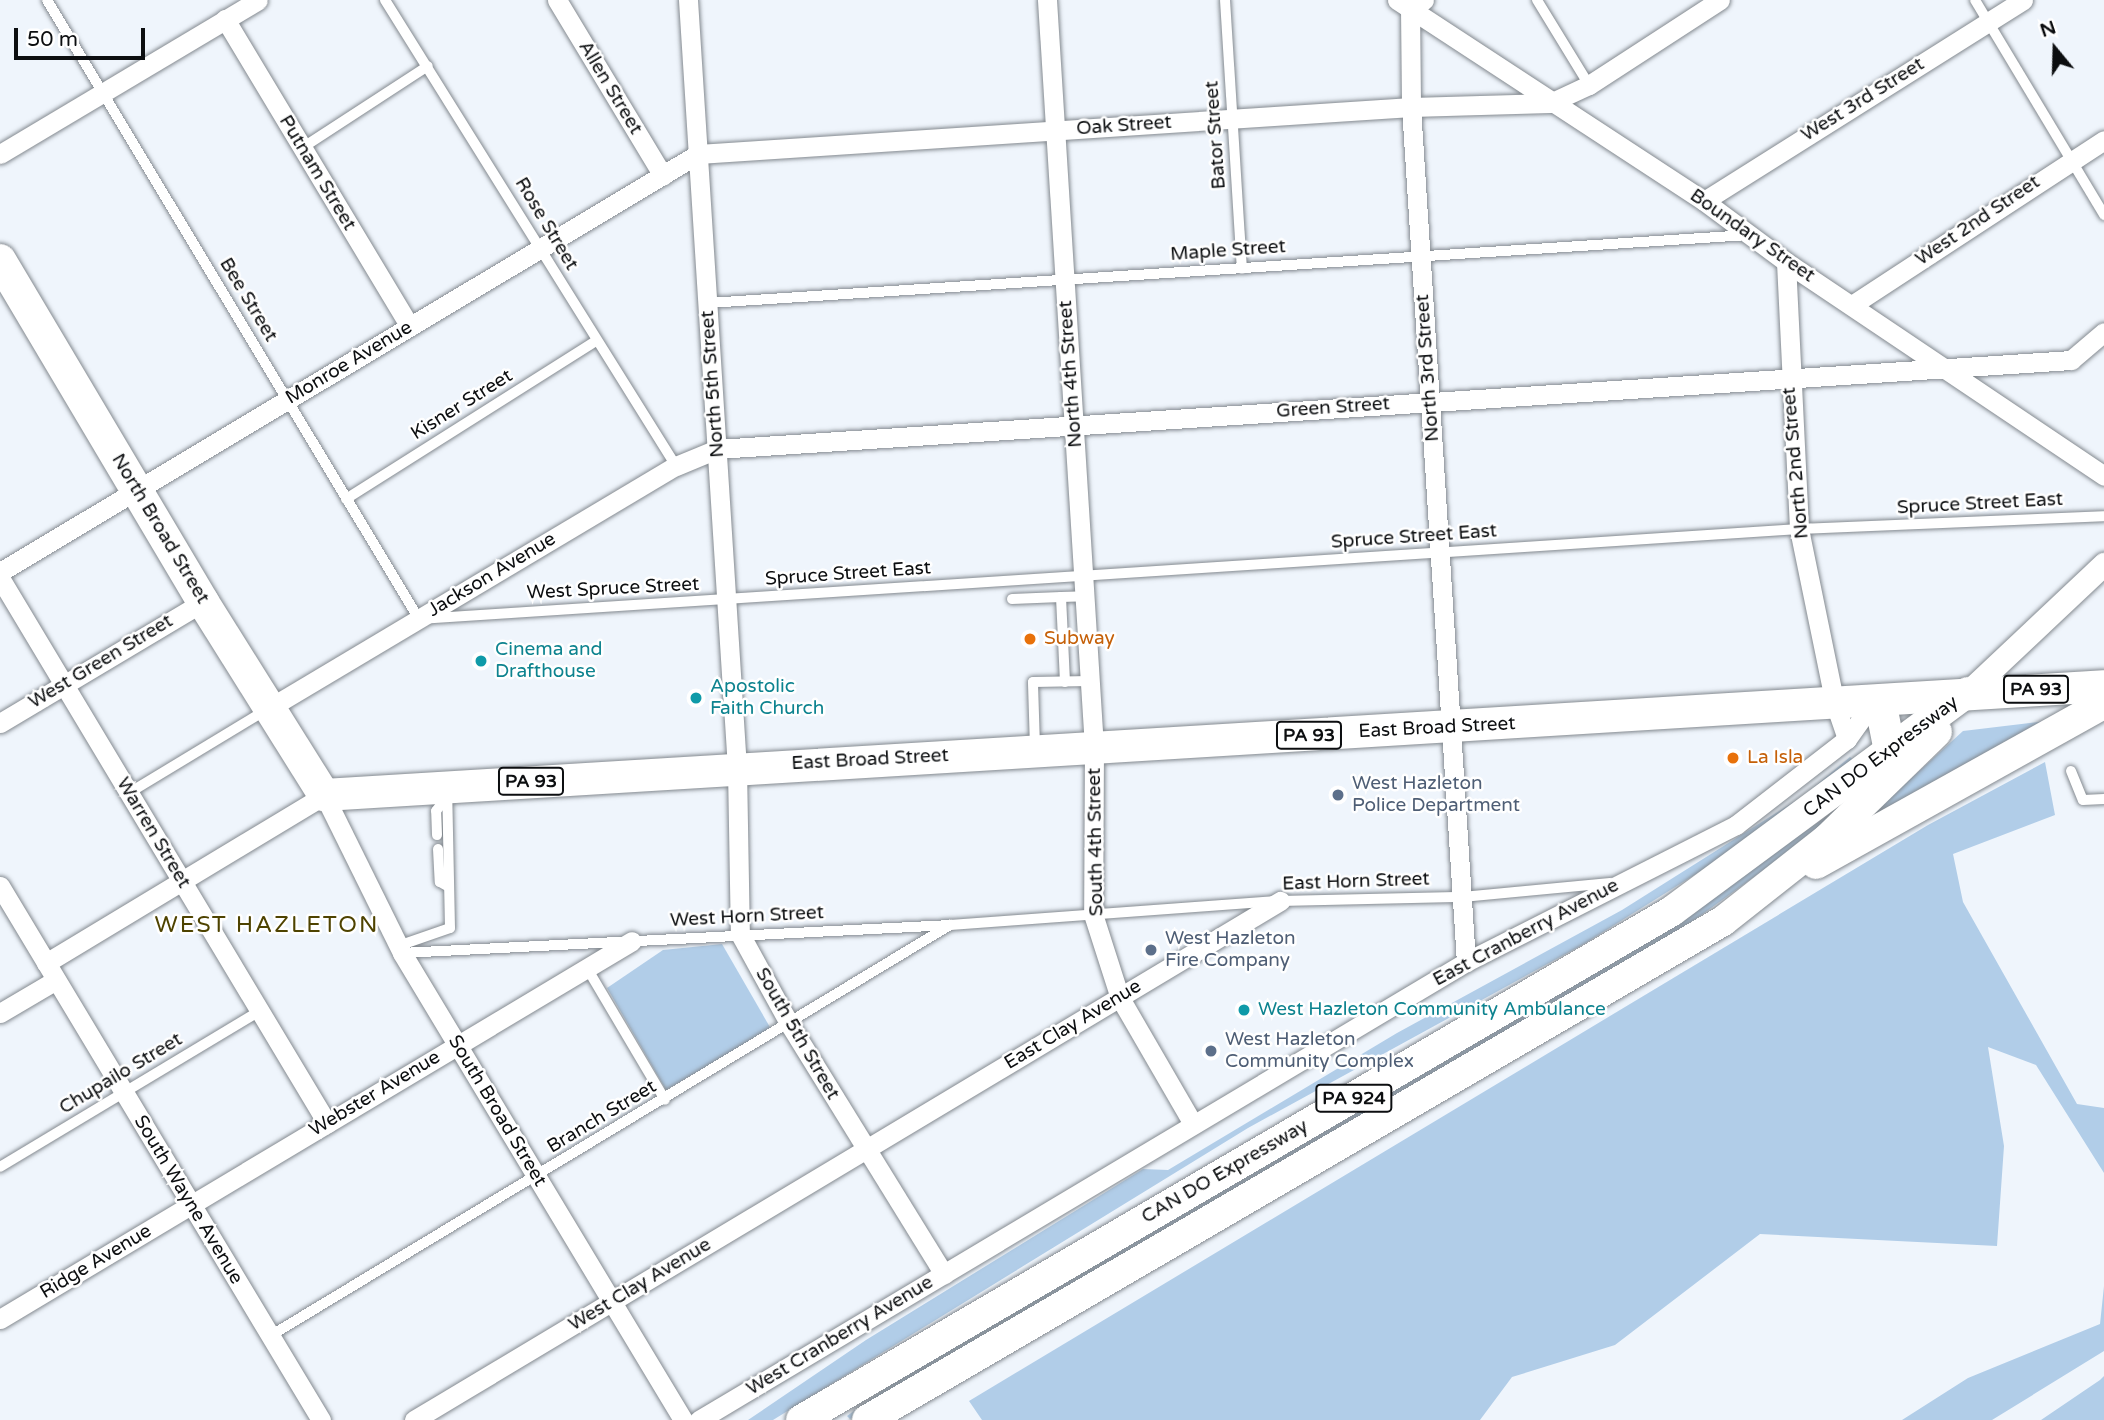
<!DOCTYPE html>
<html>
<head>
<meta charset="utf-8">
<style>
	body { margin:0 }
	#map { position:relative; width:2104px; height:1420px; overflow:hidden; background:#eff5fc; font-family:"Varela Round",sans-serif }
	div>[style] { position:absolute }
	[style*='--x'] { left:calc(var(--x)*1px); top:calc(var(--y)*1px); width:calc(var(--w)*1px); rotate:calc(var(--a)*1deg) }
	.green>* { inset:0; background:#b1cde8 }
	.roads { filter:drop-shadow(0 0 2px #83898f) drop-shadow(0 0 2px #83898f) }
	.service>* { height:10px; margin:-5px; padding:0 5px; transform-origin:5px; border-radius:5px; background:#fff }
	.minor>* { height:19px; margin:-9.5px; padding:0 9.5px; transform-origin:9.5px; border-radius:9.5px; background:#fff }
	.tertiary>* { height:23px; margin:-11.5px; padding:0 11.5px; transform-origin:11.5px; border-radius:11.5px; background:#fff }
	.primary>* { height:30px; margin:-15px; padding:0 15px; transform-origin:15px; border-radius:15px; background:#fff }
	.trunk>* { height:32px; margin:-16px; padding:0 16px; transform-origin:16px; border-radius:16px; background:#fff }
	.dots>* { width:19px; height:19px; translate:-50% -50%; box-sizing:border-box; border:4px solid #fff; border-radius:50% }
	span { translate:-50% -50%; white-space:nowrap; text-align:center; line-height:1.15; -webkit-text-stroke:5px #fff; paint-order:stroke }
	.shield-label span { padding:2px 5px; background:#fff; border:2px solid; border-radius:5px; -webkit-text-stroke-width:0 }
	.shield-label { font-size:18px; color:#0c0e10; font-weight:700 }
	.street-label { font-size:19px; color:#0c0e10 }
	.food-label { font-size:19px; color:#c56008 }
	.left { translate:0 -50%; text-align:left }
	.culture-label { font-size:19px; color:#0d838f }
	.service-label { font-size:19px; color:#4e5e75 }
	.quarter-label { font-size:23px; color:#4e4300; letter-spacing:2px }
	.north { position:absolute; left:2020px; top:14px; width:70px; height:70px; -webkit-text-stroke:5px #fff; paint-order:stroke; rotate:341deg; font-size:19px; font-weight:700; line-height:28px; text-align:center; color:#0c0e10 }
	.north::after { content:''; display:block; margin:auto; width:24px; height:32px; background:#0c0e10; clip-path:polygon(50% 0,100% 100%,50% 72%,0 100%) }
	.scale { position:absolute; left:14px; top:28px; width:131px; height:32px; box-sizing:border-box; border:4px solid #0c0e10; border-top:0; padding-left:9px; font-size:21px; line-height:24px; white-space:nowrap; color:#0c0e10; -webkit-text-stroke:5px #fff; paint-order:stroke }
</style>
</head>
<body>
<div id="map">
	<div class="green">
		<i style="clip-path:polygon(2047px 721px,1859px 826px,1963px 731px)"></i>
		<i style="clip-path:polygon(1850px 757px,1856px 762px,1752px 839px,1584px 944px,1248px 1128px,773px 1420px,748px 1420px,866px 1340px,1143px 1169px,1168px 1170px,1397px 1033px,1622px 910px,1803px 796px)"></i>
		<i style="clip-path:polygon(2045px 762px,2055px 815px,1953px 854px,1963px 902px,2077px 1104px,2104px 1108px,2104px 1173px,2036px 1065px,1988px 1047px,2004px 1146px,1997px 1246px,1760px 1234px,1615px 1345px,1512px 1377px,1480px 1420px,982px 1420px,969px 1401px,1928px 825px)"></i>
		<i style="clip-path:polygon(1864px 791px,1820px 829px,1700px 916px,1590px 985px,850px 1419px,847px 1416px,893px 1383px,1618px 960px)"></i>
		<i style="clip-path:polygon(722px 944px,771px 1029px,666px 1090px,607px 988px,663px 950px)"></i>
		<i style="clip-path:polygon(2104px 1286px,2104px 1351px,1992px 1420px,1902px 1420px,1968px 1378px,2100px 1324px)"></i>
		<i style="clip-path:polygon(2104px 1376px,2104px 1420px,2041px 1420px,2100px 1380px)"></i>
	</div>
	<div class="roads">
		<div class="service">
			<i style="--x:47;--y:0;--w:722;--a:59"></i>
			<i style="--x:419;--y:619;--w:1383;--a:-3.73"></i>
			<i style="--x:1799;--y:529;--w:305;--a:-2.4"></i>
			<i style="--x:385;--y:0;--w:549;--a:58.02"></i>
			<i style="--x:1225;--y:0;--w:269;--a:86.4"></i>
			<i style="--x:1537;--y:0;--w:100;--a:58.5"></i>
			<i style="--x:1975;--y:0;--w:251;--a:59"></i>
			<i style="--x:302;--y:148;--w:150;--a:-33.1"></i>
			<i style="--x:708;--y:303;--w:1042;--a:-3.74"></i>
			<i style="--x:346;--y:499;--w:296;--a:-32.3"></i>
			<i style="--x:1012;--y:599;--w:49;--a:-2.3"></i>
			<i style="--x:1065;--y:682;--w:85;--a:-92.7"></i>
			<i style="--x:1061;--y:597;--w:24;--a:-2"></i>
			<i style="--x:1035;--y:747;--w:65;--a:-91.8"></i>
			<i style="--x:1033;--y:682;--w:57;--a:-1"></i>
			<i style="--x:2071;--y:771;--w:31;--a:68"></i>
			<i style="--x:2083;--y:800;--w:21;--a:-3"></i>
			<i style="--x:129;--y:793;--w:160;--a:-31.2"></i>
			<i style="--x:437;--y:835;--w:24;--a:-92"></i>
			<i style="--x:436;--y:811;--w:18;--a:-52"></i>
			<i style="--x:438;--y:849;--w:33;--a:87"></i>
			<i style="--x:440;--y:882;--w:10;--a:29"></i>
			<i style="--x:398;--y:946;--w:55;--a:-19.1"></i>
			<i style="--x:450;--y:928;--w:138;--a:-91.2"></i>
			<i style="--x:402;--y:953;--w:549;--a:-2.92"></i>
			<i style="--x:950;--y:925;--w:331;--a:-4.2"></i>
			<i style="--x:1280;--y:901;--w:182;--a:-1.3"></i>
			<i style="--x:1462;--y:897;--w:149;--a:-5.4"></i>
			<i style="--x:587;--y:968;--w:153;--a:59.4"></i>
			<i style="--x:0;--y:1167;--w:303;--a:-31"></i>
			<i style="--x:270;--y:1336;--w:795;--a:-31.15"></i>
		</div>
		<div class="minor">
			<i style="--x:557;--y:0;--w:205;--a:58.9"></i>
			<i style="--x:688;--y:0;--w:770;--a:86.35"></i>
			<i style="--x:737;--y:768;--w:166;--a:89"></i>
			<i style="--x:740;--y:934;--w:104;--a:61.2"></i>
			<i style="--x:790;--y:1025;--w:293;--a:58.3"></i>
			<i style="--x:1047;--y:0;--w:748;--a:86.4"></i>
			<i style="--x:1094;--y:747;--w:167;--a:90.3"></i>
			<i style="--x:1093;--y:914;--w:88;--a:72.2"></i>
			<i style="--x:1120;--y:998;--w:146;--a:59.9"></i>
			<i style="--x:1397;--y:0;--w:367;--a:33.2"></i>
			<i style="--x:1704;--y:201;--w:102;--a:36.6"></i>
			<i style="--x:1786;--y:262;--w:383;--a:33.9"></i>
			<i style="--x:1424;--y:0;--w:16;--a:150"></i>
			<i style="--x:1410;--y:8;--w:99;--a:89.4"></i>
			<i style="--x:1411;--y:107;--w:857;--a:86.32"></i>
			<i style="--x:225;--y:19;--w:359;--a:59"></i>
			<i style="--x:0;--y:154;--w:300;--a:-30.8"></i>
			<i style="--x:1704;--y:201;--w:377;--a:-32.2"></i>
			<i style="--x:1786;--y:262;--w:267;--a:87.2"></i>
			<i style="--x:1799;--y:529;--w:179;--a:78.4"></i>
			<i style="--x:1835;--y:704;--w:37;--a:71"></i>
			<i style="--x:1852;--y:305;--w:301;--a:-33.2"></i>
			<i style="--x:0;--y:572;--w:814;--a:-30.92"></i>
			<i style="--x:698;--y:154;--w:715;--a:-3.77"></i>
			<i style="--x:1411;--y:107;--w:139;--a:-1.6"></i>
			<i style="--x:1550;--y:103;--w:43;--a:-24.8"></i>
			<i style="--x:1589;--y:85;--w:156;--a:-33"></i>
			<i style="--x:0;--y:578;--w:636;--a:59.04"></i>
			<i style="--x:271;--y:707;--w:471;--a:-30.8"></i>
			<i style="--x:676;--y:466;--w:44;--a:-22.5"></i>
			<i style="--x:717;--y:449;--w:1357;--a:-3.76"></i>
			<i style="--x:2071;--y:360;--w:43;--a:-40.3"></i>
			<i style="--x:0;--y:723;--w:236;--a:-30.8"></i>
			<i style="--x:0;--y:886;--w:623;--a:58.99"></i>
			<i style="--x:46;--y:963;--w:325;--a:-31.1"></i>
			<i style="--x:324;--y:795;--w:176;--a:63.7"></i>
			<i style="--x:402;--y:953;--w:545;--a:58.96"></i>
			<i style="--x:0;--y:1013;--w:65;--a:-30.5"></i>
			<i style="--x:0;--y:1319;--w:736;--a:-30.88"></i>
			<i style="--x:414;--y:1420;--w:1010;--a:-30.93"></i>
			<i style="--x:699;--y:1420;--w:893;--a:-30.84"></i>
			<i style="--x:1466;--y:962;--w:303;--a:-26.9"></i>
			<i style="--x:1736;--y:825;--w:140;--a:-37.8"></i>
			<i style="--x:1847;--y:739;--w:47;--a:-54.6"></i>
		</div>
		<div class="tertiary">
			<i style="--x:1968;--y:692;--w:187;--a:-43.3"></i>
		</div>
		<div class="primary">
			<i style="--x:1816;--y:864;--w:329;--a:-29.1"></i>
			<i style="--x:801;--y:1420;--w:1009;--a:-30.3"></i>
			<i style="--x:1672;--y:911;--w:368;--a:-36.5"></i>
			<i style="--x:867;--y:1420;--w:991;--a:-30.24"></i>
			<i style="--x:1723;--y:921;--w:134;--a:-38.3"></i>
			<i style="--x:1828;--y:838;--w:152;--a:-44.2"></i>
		</div>
		<div class="trunk">
			<i style="--x:0;--y:260;--w:398;--a:59.3"></i>
			<i style="--x:203;--y:602;--w:228;--a:57.9"></i>
			<i style="--x:324;--y:795;--w:1783;--a:-3.5"></i>
			<i style="--x:1880;--y:701;--w:51;--a:78.7"></i>
		</div>
	</div>
	<div class="dots">
		<i style="left:1030px;top:639px;background:#e8710a"></i>
		<i style="left:481px;top:661px;background:#0f9aa8"></i>
		<i style="left:696px;top:698px;background:#0f9aa8"></i>
		<i style="left:1733px;top:758px;background:#e8710a"></i>
		<i style="left:1338px;top:795px;background:#5c6f8a"></i>
		<i style="left:1151px;top:950px;background:#5c6f8a"></i>
		<i style="left:1244px;top:1010px;background:#0f9aa8"></i>
		<i style="left:1211px;top:1051px;background:#5c6f8a"></i>
	</div>
	<div class="shield-label">
		<span style="left:2036px;top:689px">PA 93</span>
		<span style="left:1309px;top:735px">PA 93</span>
		<span style="left:531px;top:781px">PA 93</span>
		<span style="left:1354px;top:1098px">PA 924</span>
	</div>
	<div class="street-label">
		<span style="left:610px;top:88px;rotate:59deg">Allen Street</span>
		<span style="left:1863px;top:100px;rotate:-32deg">West 3rd Street</span>
		<span style="left:1124px;top:126px;rotate:-4deg">Oak Street</span>
		<span style="left:1216px;top:135px;rotate:-94deg">Bator Street</span>
		<span style="left:317px;top:173px;rotate:59deg">Putnam Street</span>
		<span style="left:1978px;top:221px;rotate:-34deg">West 2nd Street</span>
		<span style="left:546px;top:224px;rotate:59deg">Rose Street</span>
		<span style="left:1752px;top:236px;rotate:35deg">Boundary Street</span>
		<span style="left:1228px;top:251px;rotate:-4deg">Maple Street</span>
		<span style="left:248px;top:300px;rotate:59deg">Bee Street</span>
		<span style="left:349px;top:363px;rotate:-31deg">Monroe Avenue</span>
		<span style="left:1428px;top:368px;rotate:-94deg">North 3rd Street</span>
		<span style="left:1071px;top:374px;rotate:-94deg">North 4th Street</span>
		<span style="left:713px;top:384px;rotate:-94deg">North 5th Street</span>
		<span style="left:462px;top:405px;rotate:-32deg">Kisner Street</span>
		<span style="left:1333px;top:408px;rotate:-4deg">Green Street</span>
		<span style="left:1796px;top:463px;rotate:-95deg">North 2nd Street</span>
		<span style="left:1980px;top:504px;rotate:-3deg">Spruce Street East</span>
		<span style="left:160px;top:529px;rotate:59deg">North Broad Street</span>
		<span style="left:1414px;top:537px;rotate:-4deg">Spruce Street East</span>
		<span style="left:848px;top:574px;rotate:-4deg">Spruce Street East</span>
		<span style="left:492px;top:575px;rotate:-31deg">Jackson Avenue</span>
		<span style="left:613px;top:589px;rotate:-3deg">West Spruce Street</span>
		<span style="left:101px;top:662px;rotate:-31deg">West Green Street</span>
		<span style="left:1437px;top:728px;rotate:-3deg">East Broad Street</span>
		<span style="left:1881px;top:757px;rotate:-37deg">CAN DO Expressway</span>
		<span style="left:870px;top:760px;rotate:-3deg">East Broad Street</span>
		<span style="left:153px;top:833px;rotate:59deg">Warren Street</span>
		<span style="left:1096px;top:842px;rotate:-91deg">South 4th Street</span>
		<span style="left:1356px;top:882px;rotate:-2deg">East Horn Street</span>
		<span style="left:747px;top:917px;rotate:-3deg">West Horn Street</span>
		<span style="left:1526px;top:933px;rotate:-28deg">East Cranberry Avenue</span>
		<span style="left:1073px;top:1025px;rotate:-31deg">East Clay Avenue</span>
		<span style="left:797px;top:1034px;rotate:60deg">South 5th Street</span>
		<span style="left:121px;top:1074px;rotate:-31deg">Chupailo Street</span>
		<span style="left:375px;top:1094px;rotate:-31deg">Webster Avenue</span>
		<span style="left:497px;top:1111px;rotate:59deg">South Broad Street</span>
		<span style="left:602px;top:1117px;rotate:-31deg">Branch Street</span>
		<span style="left:1225px;top:1172px;rotate:-30deg">CAN DO Expressway</span>
		<span style="left:188px;top:1200px;rotate:59deg">South Wayne Avenue</span>
		<span style="left:96px;top:1262px;rotate:-31deg">Ridge Avenue</span>
		<span style="left:640px;top:1285px;rotate:-31deg">West Clay Avenue</span>
		<span style="left:840px;top:1336px;rotate:-31deg">West Cranberry Avenue</span>
	</div>
	<div class="food-label">
		<span class="left" style="left:1044px;top:639px">Subway</span>
		<span class="left" style="left:1747px;top:758px">La Isla</span>
	</div>
	<div class="culture-label">
		<span class="left" style="left:495px;top:661px">Cinema and<br>Drafthouse</span>
		<span class="left" style="left:710px;top:698px">Apostolic<br>Faith Church</span>
		<span class="left" style="left:1258px;top:1010px">West Hazleton Community Ambulance</span>
	</div>
	<div class="service-label">
		<span class="left" style="left:1352px;top:795px">West Hazleton<br>Police Department</span>
		<span class="left" style="left:1165px;top:950px">West Hazleton<br>Fire Company</span>
		<span class="left" style="left:1225px;top:1051px">West Hazleton<br>Community Complex</span>
	</div>
	<div class="quarter-label">
		<span style="left:267px;top:925px">WEST HAZLETON</span>
	</div>
	<div class="north">N</div>
	<div class="scale">50 m</div>
</div>
</body>
</html>
